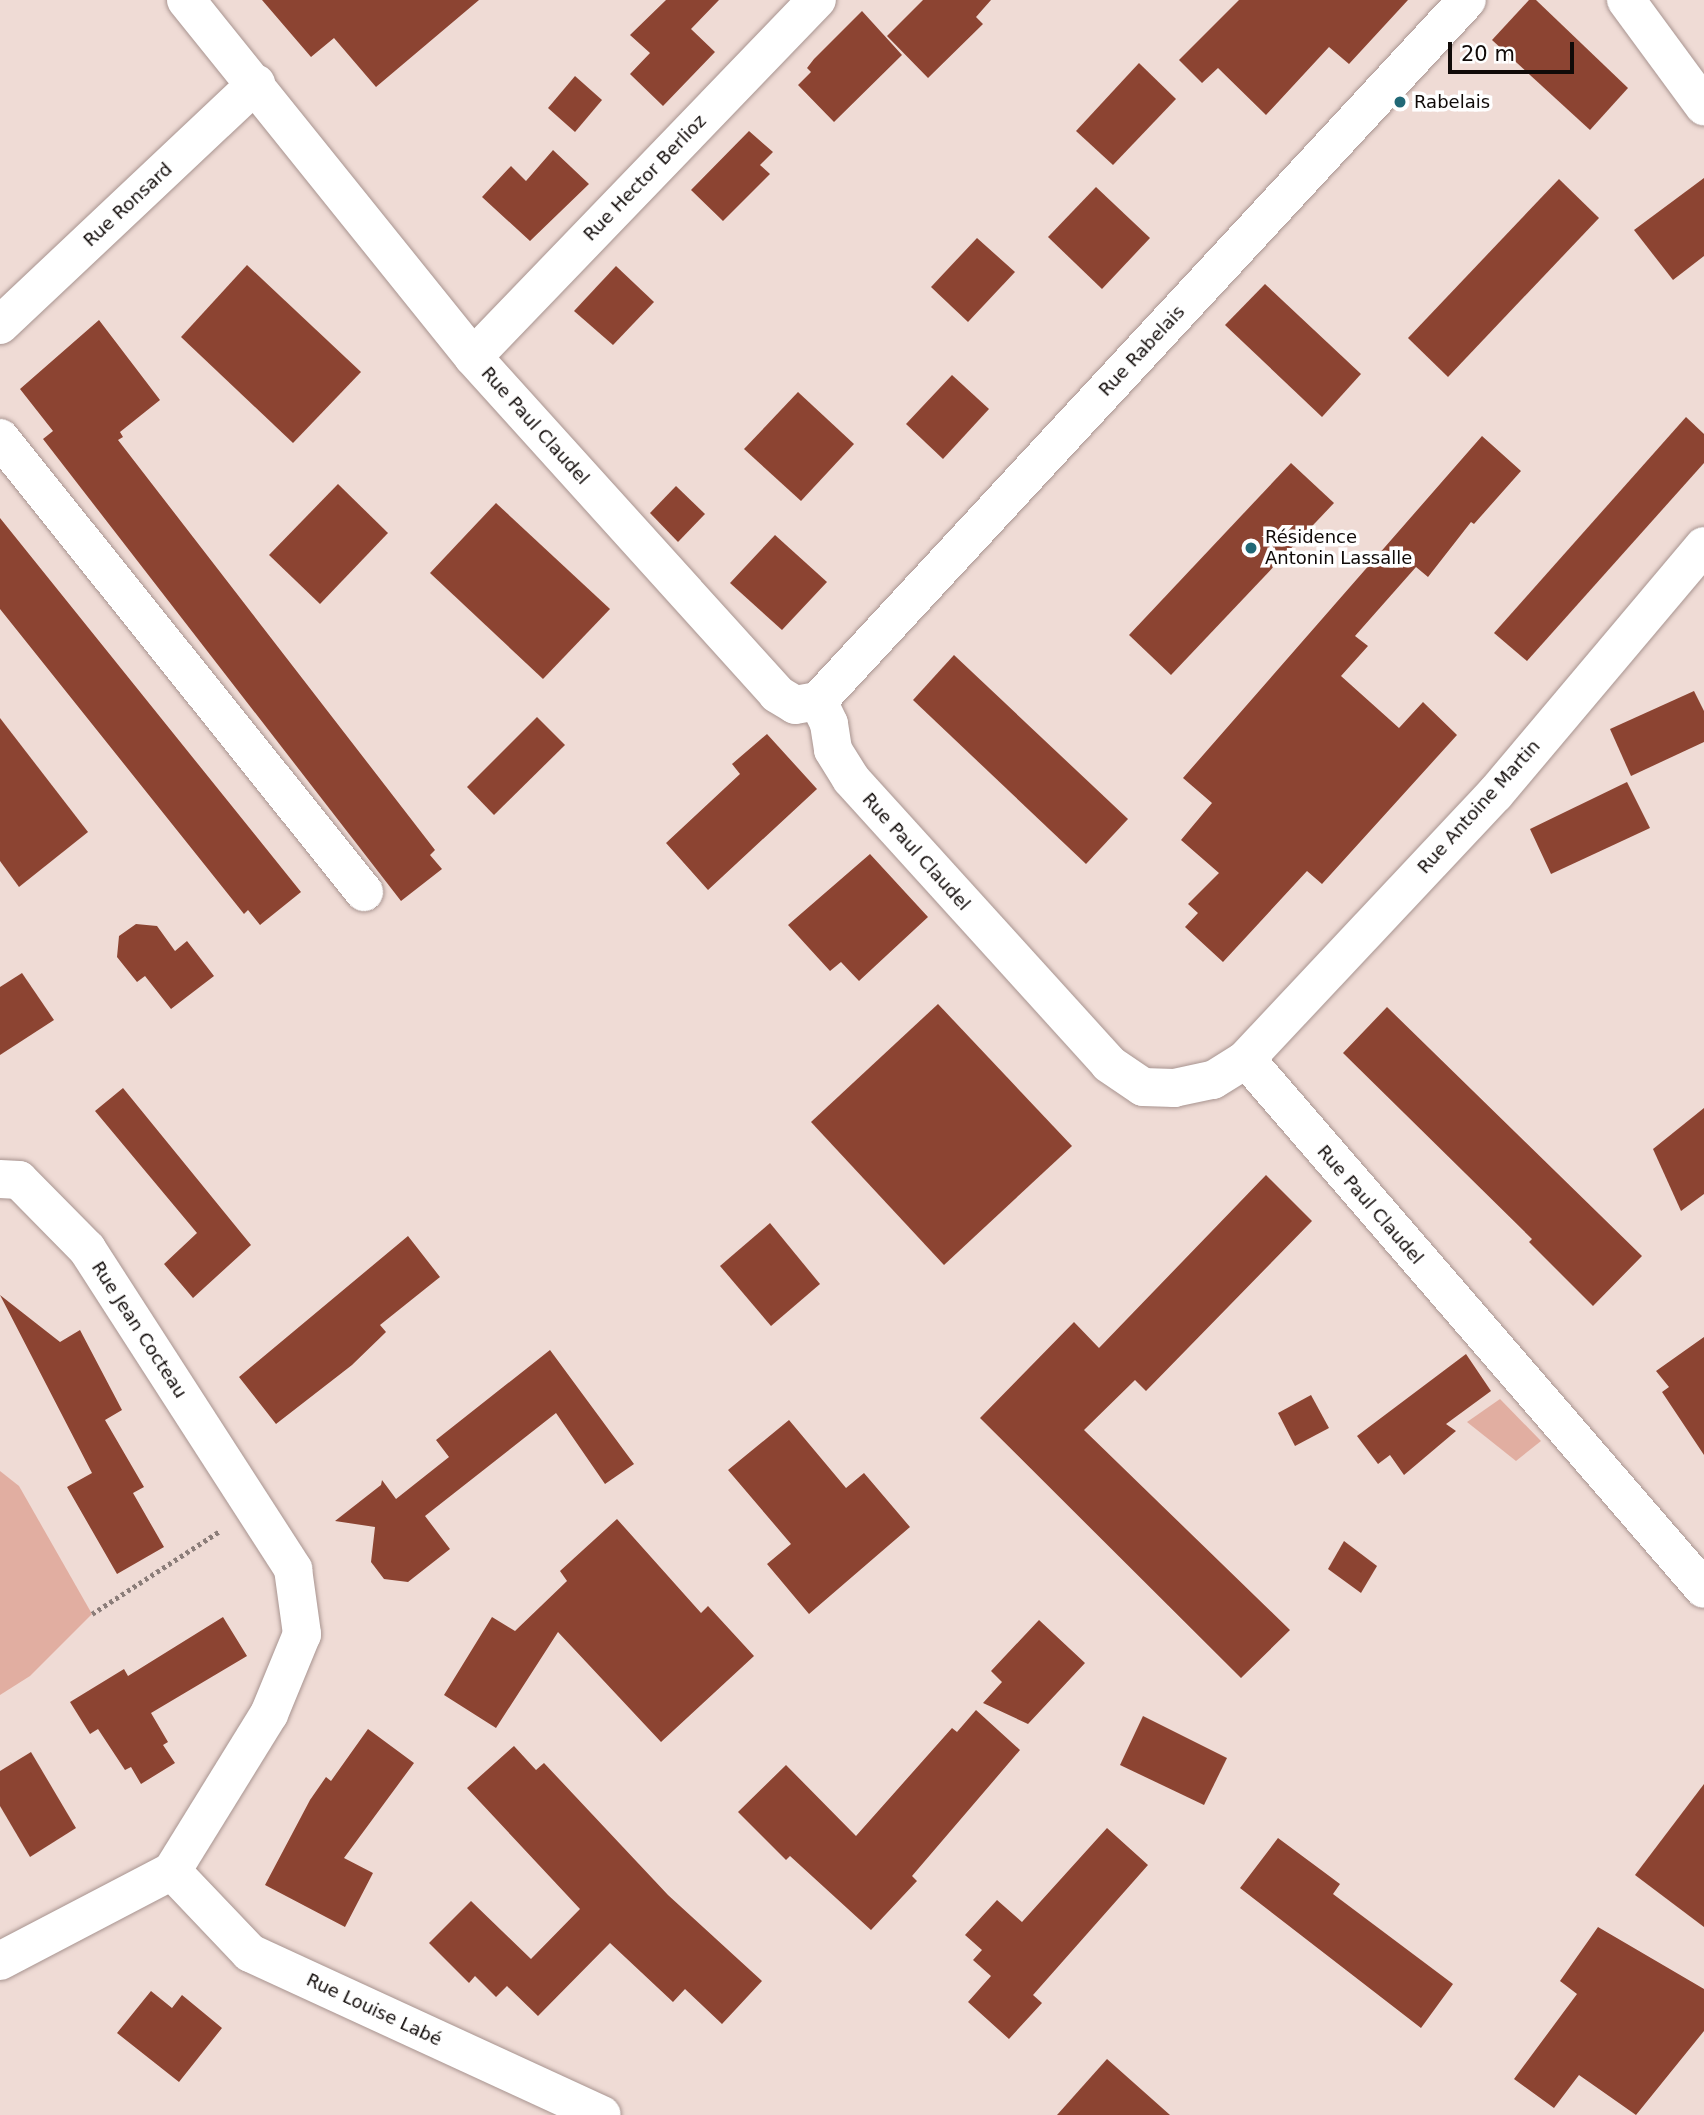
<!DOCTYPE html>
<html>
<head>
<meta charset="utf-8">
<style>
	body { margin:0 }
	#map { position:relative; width:1704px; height:2115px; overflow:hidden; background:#efdbd5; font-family:"DejaVu Sans",sans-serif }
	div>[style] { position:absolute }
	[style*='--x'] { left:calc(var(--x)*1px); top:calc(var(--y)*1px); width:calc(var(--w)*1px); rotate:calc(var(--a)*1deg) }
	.green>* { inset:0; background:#e1aea1 }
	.building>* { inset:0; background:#8c4432 }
	.path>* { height:4.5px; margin-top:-2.25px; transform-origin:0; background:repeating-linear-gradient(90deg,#8b7d79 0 3.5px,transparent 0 7px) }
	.roads { filter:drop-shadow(0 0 2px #a89490) drop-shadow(0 0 2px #a89490) }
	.minor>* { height:38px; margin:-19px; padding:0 19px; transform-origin:19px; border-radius:19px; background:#fff }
	.dots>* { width:19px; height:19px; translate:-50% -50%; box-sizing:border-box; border:4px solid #fff; border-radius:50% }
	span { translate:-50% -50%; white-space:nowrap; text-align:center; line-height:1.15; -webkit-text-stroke:7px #fff; paint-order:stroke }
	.poi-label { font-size:18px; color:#100a08 }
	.left { translate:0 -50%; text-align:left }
	.street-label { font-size:18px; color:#100a08 }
	.scale { position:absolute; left:1448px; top:42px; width:126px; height:32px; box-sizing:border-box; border:4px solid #100a08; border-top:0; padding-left:9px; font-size:21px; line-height:24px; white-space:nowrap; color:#100a08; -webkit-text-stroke:5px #fff; paint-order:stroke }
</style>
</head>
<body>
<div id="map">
	<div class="green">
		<i style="clip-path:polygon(1500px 1399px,1541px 1441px,1516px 1461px,1467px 1422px)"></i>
		<i style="clip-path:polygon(0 1471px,19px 1486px,92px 1614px,30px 1676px,0 1695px)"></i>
	</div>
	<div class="building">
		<i style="clip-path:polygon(262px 0,479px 0,376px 87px,334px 38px,311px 57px)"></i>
		<i style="clip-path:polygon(666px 0,719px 0,691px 29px,715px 52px,663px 106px,630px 74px,650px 53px,630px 35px)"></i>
		<i style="clip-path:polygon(923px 0,991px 0,976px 17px,983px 24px,928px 78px,887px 36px)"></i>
		<i style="clip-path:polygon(1239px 0,1408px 0,1349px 64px,1329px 47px,1266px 115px,1218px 68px,1202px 83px,1179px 60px)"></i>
		<i style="clip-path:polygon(1529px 0,1536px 0,1628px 88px,1590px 130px,1492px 40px)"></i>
		<i style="clip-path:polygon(862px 11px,902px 55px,834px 122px,798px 85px,811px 72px,807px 68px,814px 59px)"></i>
		<i style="clip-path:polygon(1139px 63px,1176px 99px,1113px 165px,1076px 131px)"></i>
		<i style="clip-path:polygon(575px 76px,602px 100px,575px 132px,548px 108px)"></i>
		<i style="clip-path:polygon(749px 131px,773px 152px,760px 165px,770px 174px,723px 221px,691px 190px)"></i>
		<i style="clip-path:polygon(553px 150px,589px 184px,530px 241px,482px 197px,511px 166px,526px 181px)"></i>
		<i style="clip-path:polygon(1704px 178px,1704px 256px,1673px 280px,1634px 230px)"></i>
		<i style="clip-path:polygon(1559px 179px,1599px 218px,1448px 377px,1408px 338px)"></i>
		<i style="clip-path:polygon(1096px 187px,1150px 238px,1102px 289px,1048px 237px)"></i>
		<i style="clip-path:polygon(977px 238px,1015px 272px,968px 322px,931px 287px)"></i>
		<i style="clip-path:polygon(247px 265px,361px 372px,293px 443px,181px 337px)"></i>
		<i style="clip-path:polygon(616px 266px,654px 302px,613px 345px,574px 311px)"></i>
		<i style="clip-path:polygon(1265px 284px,1361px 374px,1322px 417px,1225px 325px)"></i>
		<i style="clip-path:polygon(99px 320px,160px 400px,120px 432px,123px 437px,118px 440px,435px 850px,430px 855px,442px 869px,401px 901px,43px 439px,53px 431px,20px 389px)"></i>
		<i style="clip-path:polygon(952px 375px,989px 409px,943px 459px,906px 424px)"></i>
		<i style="clip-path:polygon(798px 392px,854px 444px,801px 501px,744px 449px)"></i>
		<i style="clip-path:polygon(1686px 417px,1704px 434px,1704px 463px,1527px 661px,1494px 633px)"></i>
		<i style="clip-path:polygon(1482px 436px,1521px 471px,1474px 524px,1471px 522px,1428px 577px,1416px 567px,1355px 636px,1368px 646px,1341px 676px,1399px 728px,1423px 702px,1457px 735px,1322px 884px,1307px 871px,1223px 962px,1185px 927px,1198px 913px,1188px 904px,1219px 873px,1181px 840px,1212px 803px,1183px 778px)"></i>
		<i style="clip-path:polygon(1291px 463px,1334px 503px,1171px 675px,1129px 635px)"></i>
		<i style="clip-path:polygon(338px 484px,388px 533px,320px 604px,269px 555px)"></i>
		<i style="clip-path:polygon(676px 486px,705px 514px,678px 542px,650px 513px)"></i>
		<i style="clip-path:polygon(496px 503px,610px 609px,543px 679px,430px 573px)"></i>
		<i style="clip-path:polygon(0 518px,301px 892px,260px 925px,248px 910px,244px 914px,0 609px)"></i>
		<i style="clip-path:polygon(775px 535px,827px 582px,782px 630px,730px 583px)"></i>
		<i style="clip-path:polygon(954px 655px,1128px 819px,1086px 864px,913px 700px)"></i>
		<i style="clip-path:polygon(1694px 691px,1704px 711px,1704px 742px,1631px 776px,1610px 729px)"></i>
		<i style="clip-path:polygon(537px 717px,565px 745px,494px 815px,467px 787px)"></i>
		<i style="clip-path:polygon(0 718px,88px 832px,19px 887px,0 861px)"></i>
		<i style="clip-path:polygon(767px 734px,817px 789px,708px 890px,666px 843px,740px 774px,732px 764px)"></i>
		<i style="clip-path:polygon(1627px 782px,1650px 828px,1551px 874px,1530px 829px)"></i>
		<i style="clip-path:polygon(870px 854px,928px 917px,859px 981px,841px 962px,830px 971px,788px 925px)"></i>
		<i style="clip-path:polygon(136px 924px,157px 926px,175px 951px,187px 941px,214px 976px,171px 1009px,145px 976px,137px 982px,117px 957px,119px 936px)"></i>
		<i style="clip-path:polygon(22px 973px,54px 1020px,0 1055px,0 987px)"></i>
		<i style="clip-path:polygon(938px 1004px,1072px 1146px,944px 1265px,811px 1122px)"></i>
		<i style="clip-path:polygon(1387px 1007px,1642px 1256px,1593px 1306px,1529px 1242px,1532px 1239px,1343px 1053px)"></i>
		<i style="clip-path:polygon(123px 1088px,251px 1245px,193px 1298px,164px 1264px,197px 1233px,95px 1111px)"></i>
		<i style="clip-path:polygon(1704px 1108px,1704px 1194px,1681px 1211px,1653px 1149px)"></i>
		<i style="clip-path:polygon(1266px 1175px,1312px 1221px,1146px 1391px,1135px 1380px,1084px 1430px,1290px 1630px,1241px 1678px,980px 1418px,1074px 1322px,1099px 1348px)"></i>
		<i style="clip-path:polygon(770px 1223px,820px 1284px,771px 1326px,720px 1266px)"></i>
		<i style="clip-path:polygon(408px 1236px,440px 1277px,380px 1325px,386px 1332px,352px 1365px,276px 1424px,239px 1377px)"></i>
		<i style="clip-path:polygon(0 1295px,60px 1342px,80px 1330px,122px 1410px,105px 1420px,144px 1487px,133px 1493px,164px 1547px,117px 1574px,67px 1487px,92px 1473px)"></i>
		<i style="clip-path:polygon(1704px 1337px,1704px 1455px,1662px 1392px,1669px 1387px,1656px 1371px)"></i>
		<i style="clip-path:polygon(550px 1350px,634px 1464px,605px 1484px,556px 1413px,425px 1516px,450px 1549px,408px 1582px,384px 1579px,371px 1562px,375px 1527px,335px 1521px,381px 1485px,382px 1480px,396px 1499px,449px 1457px,436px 1440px)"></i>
		<i style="clip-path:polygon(1466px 1354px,1491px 1391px,1446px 1424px,1456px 1431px,1404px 1475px,1390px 1455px,1378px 1464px,1357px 1436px)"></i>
		<i style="clip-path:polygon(1311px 1395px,1329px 1428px,1295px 1446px,1278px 1413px)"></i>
		<i style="clip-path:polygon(789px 1420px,846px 1488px,864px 1473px,910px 1527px,809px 1614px,767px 1564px,791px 1544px,728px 1470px)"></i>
		<i style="clip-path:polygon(617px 1519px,701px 1613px,708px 1606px,754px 1656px,661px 1742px,558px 1632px,496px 1728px,444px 1695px,492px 1617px,515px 1631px,567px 1581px,560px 1571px)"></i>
		<i style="clip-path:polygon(1344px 1541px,1377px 1566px,1361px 1593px,1328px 1569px)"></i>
		<i style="clip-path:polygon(223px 1617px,247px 1656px,151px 1713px,168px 1742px,163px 1745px,175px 1763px,141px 1784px,131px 1767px,125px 1770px,98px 1729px,90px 1734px,70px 1702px,124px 1669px,128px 1676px)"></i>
		<i style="clip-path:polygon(1039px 1620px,1085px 1663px,1028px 1724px,983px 1703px,1002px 1682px,991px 1671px)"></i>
		<i style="clip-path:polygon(976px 1710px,1020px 1750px,912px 1876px,917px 1881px,871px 1930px,790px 1856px,786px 1860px,738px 1812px,786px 1765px,856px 1836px,952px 1728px,957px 1732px)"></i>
		<i style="clip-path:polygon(1143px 1716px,1227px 1758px,1204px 1805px,1120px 1765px)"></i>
		<i style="clip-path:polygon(368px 1729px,414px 1763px,344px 1858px,373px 1873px,345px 1927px,265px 1885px,310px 1800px,326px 1777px,331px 1781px)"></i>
		<i style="clip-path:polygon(514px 1746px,536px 1770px,544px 1763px,668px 1895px,762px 1981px,722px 2024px,685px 1989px,673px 2002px,610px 1943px,538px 2016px,507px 1986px,496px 1997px,475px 1976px,469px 1983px,429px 1943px,471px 1901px,531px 1959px,580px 1909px,467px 1788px)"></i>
		<i style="clip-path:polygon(31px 1752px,76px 1828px,30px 1857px,0 1806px,0 1771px)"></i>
		<i style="clip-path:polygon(1704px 1784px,1704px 1927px,1635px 1875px)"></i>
		<i style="clip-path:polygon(1107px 1828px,1148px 1865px,1033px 1995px,1042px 2003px,1009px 2039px,968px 2002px,991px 1976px,973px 1960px,982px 1950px,965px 1935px,997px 1900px,1022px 1922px)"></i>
		<i style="clip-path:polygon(1278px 1838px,1340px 1884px,1333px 1894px,1453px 1984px,1421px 2028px,1240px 1888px)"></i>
		<i style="clip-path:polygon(1598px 1927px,1704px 1989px,1704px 2031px,1636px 2115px,1579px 2075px,1554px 2108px,1514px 2079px,1577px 1994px,1560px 1981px)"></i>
		<i style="clip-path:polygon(151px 1991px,172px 2008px,182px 1995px,222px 2028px,179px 2082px,117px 2033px)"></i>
		<i style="clip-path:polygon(1107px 2059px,1170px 2115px,1057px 2115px)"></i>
	</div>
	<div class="path">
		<i style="--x:92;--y:1614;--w:153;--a:-33"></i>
	</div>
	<div class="roads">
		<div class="minor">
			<i style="--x:186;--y:0;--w:458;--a:51.2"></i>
			<i style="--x:473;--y:357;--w:454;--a:47.9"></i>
			<i style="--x:777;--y:694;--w:21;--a:31"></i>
			<i style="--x:795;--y:705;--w:23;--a:-10"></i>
			<i style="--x:1626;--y:0;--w:132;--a:53.7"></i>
			<i style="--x:0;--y:325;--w:352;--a:-43.3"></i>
			<i style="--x:473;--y:357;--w:496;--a:-46.1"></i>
			<i style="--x:0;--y:438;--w:582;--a:51.28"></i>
			<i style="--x:818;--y:701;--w:25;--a:64"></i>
			<i style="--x:829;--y:724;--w:26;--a:81"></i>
			<i style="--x:833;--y:750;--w:34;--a:58"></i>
			<i style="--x:851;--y:779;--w:384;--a:47.8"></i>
			<i style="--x:1109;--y:1064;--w:41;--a:34.1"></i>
			<i style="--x:1143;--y:1087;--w:31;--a:2"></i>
			<i style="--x:1174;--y:1088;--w:40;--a:-12"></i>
			<i style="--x:1213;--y:1080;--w:39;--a:-32"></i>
			<i style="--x:1246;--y:1059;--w:364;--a:-46.8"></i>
			<i style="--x:1495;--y:794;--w:324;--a:-49.9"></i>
			<i style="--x:818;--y:701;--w:955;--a:-47.21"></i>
			<i style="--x:1246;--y:1059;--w:700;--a:49.17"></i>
			<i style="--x:0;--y:1179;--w:19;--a:3"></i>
			<i style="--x:19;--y:1180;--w:97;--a:45.4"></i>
			<i style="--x:87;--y:1249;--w:381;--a:57.2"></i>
			<i style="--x:293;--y:1569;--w:66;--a:82.1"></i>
			<i style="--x:302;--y:1634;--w:87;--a:112.4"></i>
			<i style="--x:269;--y:1714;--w:185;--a:121.7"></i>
			<i style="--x:172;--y:1871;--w:194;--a:152.4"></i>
			<i style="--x:172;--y:1871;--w:113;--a:46.4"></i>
			<i style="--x:250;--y:1953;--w:387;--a:24.7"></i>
		</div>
	</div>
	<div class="dots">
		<i style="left:1400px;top:102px;background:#216876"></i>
		<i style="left:1251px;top:548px;background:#216876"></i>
	</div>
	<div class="poi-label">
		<span class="left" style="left:1414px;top:102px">Rabelais</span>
		<span class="left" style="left:1265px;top:548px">Résidence<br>Antonin Lassalle</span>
	</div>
	<div class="street-label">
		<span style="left:645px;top:178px;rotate:-46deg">Rue Hector Berlioz</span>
		<span style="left:128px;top:205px;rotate:-43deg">Rue Ronsard</span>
		<span style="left:1142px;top:351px;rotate:-47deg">Rue Rabelais</span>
		<span style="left:535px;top:426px;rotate:48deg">Rue Paul Claudel</span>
		<span style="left:1479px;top:807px;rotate:-48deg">Rue Antoine Martin</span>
		<span style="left:916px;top:852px;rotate:48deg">Rue Paul Claudel</span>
		<span style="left:1370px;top:1205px;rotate:49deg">Rue Paul Claudel</span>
		<span style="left:139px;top:1330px;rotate:57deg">Rue Jean Cocteau</span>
		<span style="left:374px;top:2010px;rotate:25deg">Rue Louise Labé</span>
	</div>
	<div class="scale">20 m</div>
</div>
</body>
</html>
